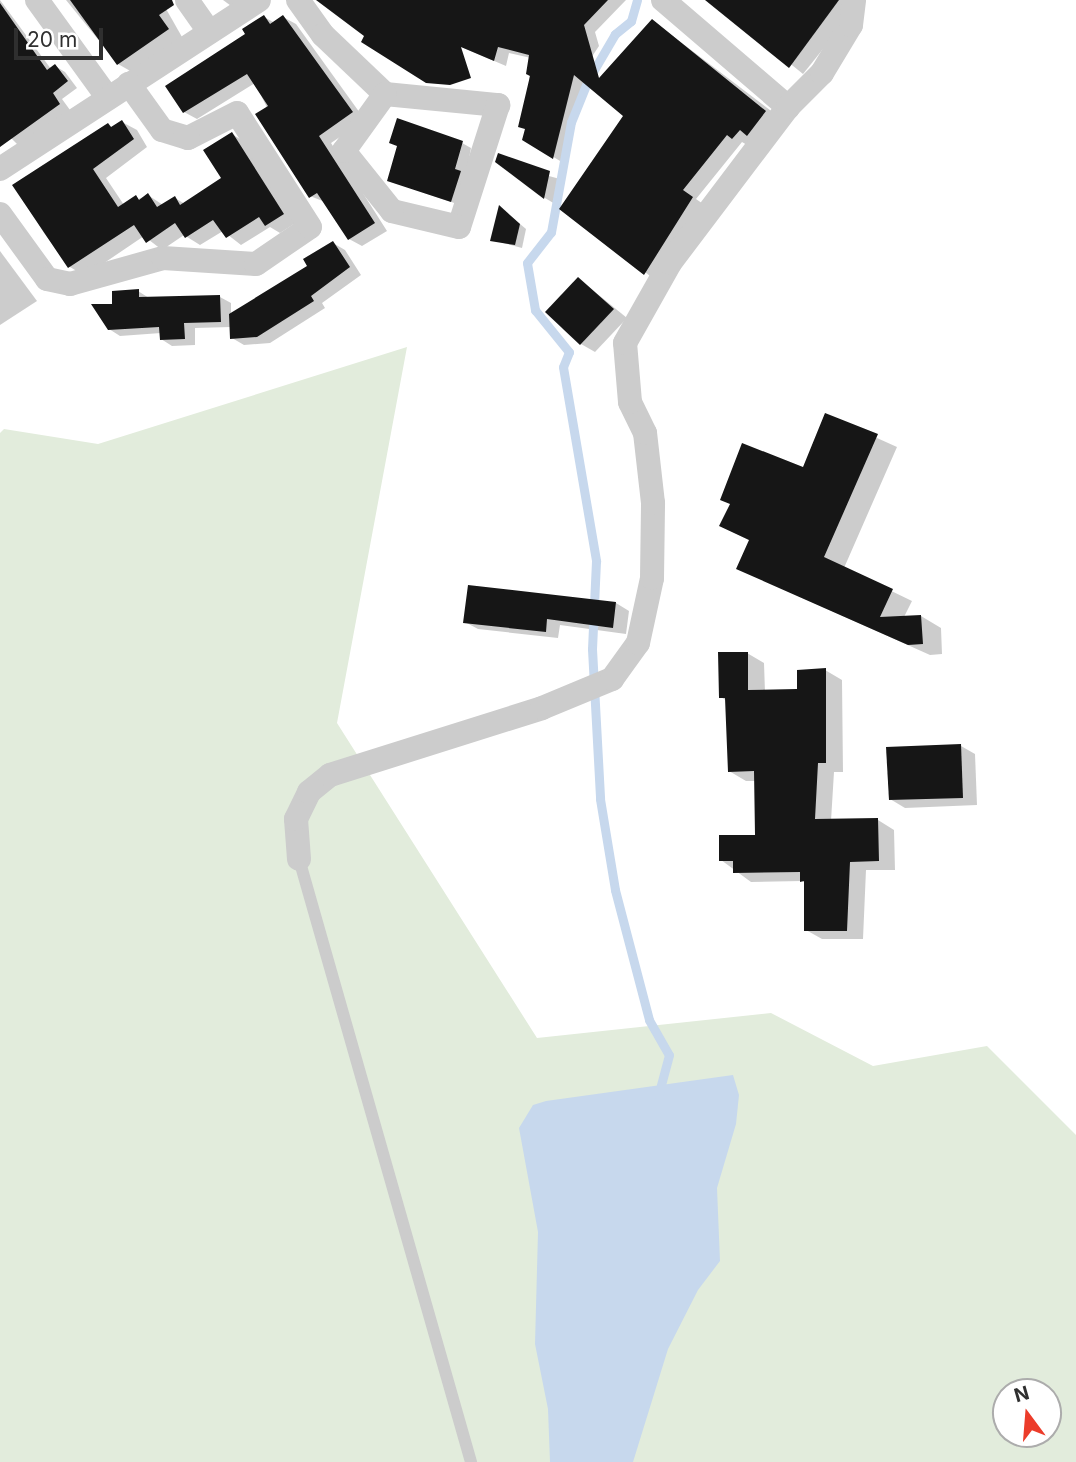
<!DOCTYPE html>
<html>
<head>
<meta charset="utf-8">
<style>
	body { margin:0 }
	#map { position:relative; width:1076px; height:1462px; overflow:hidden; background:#fff; font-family:Inter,sans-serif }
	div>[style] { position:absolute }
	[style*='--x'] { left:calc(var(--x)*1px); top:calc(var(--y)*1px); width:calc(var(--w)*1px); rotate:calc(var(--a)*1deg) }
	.green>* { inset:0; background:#e2ecdc }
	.water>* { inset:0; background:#c7d8ed }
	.shadow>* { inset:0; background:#0003 }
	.stream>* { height:9px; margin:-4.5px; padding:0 4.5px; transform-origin:4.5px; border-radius:4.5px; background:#c7d8ed }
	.building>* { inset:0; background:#161616 }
	.service>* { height:12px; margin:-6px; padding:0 6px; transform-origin:6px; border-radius:6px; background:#ccc }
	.minor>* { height:24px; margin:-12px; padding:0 12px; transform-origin:12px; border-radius:12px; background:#ccc }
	span { translate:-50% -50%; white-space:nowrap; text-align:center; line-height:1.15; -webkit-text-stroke:7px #fff; paint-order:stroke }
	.north { position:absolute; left:992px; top:1378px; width:70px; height:70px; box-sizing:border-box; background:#fff; border:2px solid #acacac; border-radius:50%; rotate:344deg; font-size:19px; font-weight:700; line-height:28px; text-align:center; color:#2f2f2f }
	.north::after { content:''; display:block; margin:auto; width:24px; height:32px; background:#ec3c2a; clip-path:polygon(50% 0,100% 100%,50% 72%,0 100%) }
	.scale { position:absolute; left:14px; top:28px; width:89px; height:32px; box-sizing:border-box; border:4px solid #2f2f2f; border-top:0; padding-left:9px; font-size:21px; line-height:24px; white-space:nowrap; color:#2f2f2f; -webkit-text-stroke:5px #fff; paint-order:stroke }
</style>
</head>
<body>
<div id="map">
	<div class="green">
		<i style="clip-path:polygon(evenodd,407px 347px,337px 723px,537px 1038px,771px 1013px,873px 1066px,987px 1046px,1076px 1135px,1076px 1462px,0 1462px,0 433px,4px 429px,98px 444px,407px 347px,1006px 1392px,1048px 1392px,1048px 1434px,1006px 1434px,1006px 1392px)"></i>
	</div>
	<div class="water">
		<i style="clip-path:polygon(733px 1075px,739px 1095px,736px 1124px,717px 1188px,720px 1261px,698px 1290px,668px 1349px,633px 1462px,550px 1462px,548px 1409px,535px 1344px,538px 1232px,519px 1128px,533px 1105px,546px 1101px)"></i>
	</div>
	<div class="shadow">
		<i style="clip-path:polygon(0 0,51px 69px,55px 66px,65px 72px,77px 88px,62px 99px,70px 110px,19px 146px,0 127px)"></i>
		<i style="clip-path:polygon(66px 0,161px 0,182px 37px,132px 72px,118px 64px)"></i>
		<i style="clip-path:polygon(223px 0,255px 0,238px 11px)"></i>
		<i style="clip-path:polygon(440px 0,626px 0,595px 32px,599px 46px,583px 70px,588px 74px,565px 164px,524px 139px,531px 58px,509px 53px,506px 66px,459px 46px)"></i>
		<i style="clip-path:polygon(712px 0,853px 0,851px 14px,803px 74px)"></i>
		<i style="clip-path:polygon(264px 17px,275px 23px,283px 17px,296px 24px,365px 120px,331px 143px,387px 231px,362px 246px,349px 239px,325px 202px,310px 196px,255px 83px,197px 119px,184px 112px)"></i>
		<i style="clip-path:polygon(653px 21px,779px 117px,747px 145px,742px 142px,696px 199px,706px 206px,658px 282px,562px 209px,625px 116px)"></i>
		<i style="clip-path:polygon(122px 122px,137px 130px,147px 147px,106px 178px,124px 205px,148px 195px,163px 205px,175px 198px,185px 204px,224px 179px,232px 134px,246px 143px,297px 222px,280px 233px,270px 227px,241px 245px,223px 231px,200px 245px,184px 235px,162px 250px,144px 236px,85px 276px,70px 267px,44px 233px,15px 185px,108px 125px,113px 128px)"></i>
		<i style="clip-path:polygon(462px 143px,471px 148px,460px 205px,390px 181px,399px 147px)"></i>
		<i style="clip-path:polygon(497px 162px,560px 179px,555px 204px,545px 198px)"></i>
		<i style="clip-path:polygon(500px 207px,526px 229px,522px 248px,492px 240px)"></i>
		<i style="clip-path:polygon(333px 243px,345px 250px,361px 275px,322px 303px,325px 308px,270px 343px,244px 345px,232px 338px,231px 327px,195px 328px,195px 345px,172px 346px,161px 339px,161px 333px,120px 336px,109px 329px,114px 306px,138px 291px,149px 298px,220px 297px,231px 303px,231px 315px,309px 266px)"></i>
		<i style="clip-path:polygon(0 251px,37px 301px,0 325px)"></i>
		<i style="clip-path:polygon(579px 279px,627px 318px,595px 352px,581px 344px)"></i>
		<i style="clip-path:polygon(826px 415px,897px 447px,844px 568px,912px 601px,904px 617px,921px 616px,941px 628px,942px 654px,930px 655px,738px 569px,751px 541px,721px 526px,804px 469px)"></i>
		<i style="clip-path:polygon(616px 603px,629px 611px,626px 634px,560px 625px,558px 638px,478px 629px,465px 622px)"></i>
		<i style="clip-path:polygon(747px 653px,764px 663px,765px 692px,799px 691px,825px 670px,842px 680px,843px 772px,834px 772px,831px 821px,878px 820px,894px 830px,895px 870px,866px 870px,863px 939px,822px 939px,806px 930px,806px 883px,802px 881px,751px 882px,721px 860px,757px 837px,756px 781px,746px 781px,729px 771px,727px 701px,721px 697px)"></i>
		<i style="clip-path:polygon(961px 746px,975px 754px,977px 805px,905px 808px,890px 799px)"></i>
	</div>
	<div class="stream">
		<i style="--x:637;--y:0;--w:22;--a:106"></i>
		<i style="--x:631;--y:21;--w:21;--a:141"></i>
		<i style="--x:615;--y:34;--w:53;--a:120.4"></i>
		<i style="--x:588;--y:80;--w:45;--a:112"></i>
		<i style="--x:571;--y:122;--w:112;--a:100.3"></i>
		<i style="--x:551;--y:232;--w:39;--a:128"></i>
		<i style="--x:527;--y:263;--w:48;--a:80.3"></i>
		<i style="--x:535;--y:310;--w:54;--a:51"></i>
		<i style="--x:569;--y:352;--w:16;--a:112"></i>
		<i style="--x:563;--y:367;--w:197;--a:80.3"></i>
		<i style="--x:596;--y:561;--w:88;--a:92.6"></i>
		<i style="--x:592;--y:649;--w:150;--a:86.9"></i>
		<i style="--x:600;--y:799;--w:92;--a:80.6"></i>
		<i style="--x:615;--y:890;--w:134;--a:75.3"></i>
		<i style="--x:649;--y:1020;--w:40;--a:60.3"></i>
		<i style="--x:669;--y:1055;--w:42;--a:105"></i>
	</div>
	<div class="building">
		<i style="clip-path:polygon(70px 0,172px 0,174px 5px,159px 15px,169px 29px,117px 65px)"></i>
		<i style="clip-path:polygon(316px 0,608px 0,584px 25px,599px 78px,652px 19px,766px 111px,747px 136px,740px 130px,732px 139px,727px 135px,683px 190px,693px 197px,644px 275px,559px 209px,623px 116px,574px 75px,553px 159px,522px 140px,525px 129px,518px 127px,530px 76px,526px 74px,529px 55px,498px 47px,494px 61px,461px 47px,471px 78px,450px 85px,426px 83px,361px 42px,364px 36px)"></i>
		<i style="clip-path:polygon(705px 0,839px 0,789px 68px)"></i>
		<i style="clip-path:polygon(0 3px,47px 70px,55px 64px,68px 81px,53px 93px,60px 104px,0 147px)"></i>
		<i style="clip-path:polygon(264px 15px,270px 24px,283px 15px,353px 112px,319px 136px,375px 223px,348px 240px,317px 193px,309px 198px,255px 114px,268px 106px,247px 74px,183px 113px,165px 86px,245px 34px,242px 29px)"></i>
		<i style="clip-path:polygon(397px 118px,463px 141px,455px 169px,461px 171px,451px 202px,387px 181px,397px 146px,389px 143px)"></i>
		<i style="clip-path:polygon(122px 120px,134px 139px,93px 169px,118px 207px,136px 195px,139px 200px,148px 193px,157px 207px,175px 196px,180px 205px,221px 178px,203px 150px,232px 132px,284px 214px,265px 226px,259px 217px,226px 238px,213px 220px,185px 238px,175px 223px,146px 243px,134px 225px,68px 268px,12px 185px,108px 123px,111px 127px)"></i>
		<i style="clip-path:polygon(498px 153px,550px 171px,544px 199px,495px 162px)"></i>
		<i style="clip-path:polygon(499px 205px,520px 224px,515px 245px,490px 241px)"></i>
		<i style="clip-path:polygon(333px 241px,350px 267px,311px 296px,314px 301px,257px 337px,230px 339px,229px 314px,307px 266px,303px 259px)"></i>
		<i style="clip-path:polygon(578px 277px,614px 309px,580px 345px,545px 312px)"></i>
		<i style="clip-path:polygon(139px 289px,139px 297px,220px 295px,221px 322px,184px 323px,185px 339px,160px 340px,159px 327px,108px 330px,91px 304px,112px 304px,112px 291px)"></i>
		<i style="clip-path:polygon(825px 413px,878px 434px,824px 557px,893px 589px,880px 617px,921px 615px,923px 644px,908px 645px,736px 569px,749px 540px,719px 526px,730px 504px,720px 500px,742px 443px,803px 467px)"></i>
		<i style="clip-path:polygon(468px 585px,616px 602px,613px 628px,547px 619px,546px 632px,463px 623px)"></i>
		<i style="clip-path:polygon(718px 652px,748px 652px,748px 690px,797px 689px,797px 670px,826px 668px,826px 763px,818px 763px,815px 819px,878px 818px,879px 861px,850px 862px,847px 931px,804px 931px,804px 881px,800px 882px,800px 872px,733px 873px,733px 861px,719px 861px,719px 835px,755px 835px,754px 771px,728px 772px,725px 698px,719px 698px)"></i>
		<i style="clip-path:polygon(961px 744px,963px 798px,889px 800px,886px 747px)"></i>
	</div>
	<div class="service">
		<i style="--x:299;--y:859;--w:627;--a:74.08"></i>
	</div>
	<div class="minor">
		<i style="--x:37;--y:0;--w:121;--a:54.1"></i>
		<i style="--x:187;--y:0;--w:39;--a:55"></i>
		<i style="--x:298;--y:0;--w:43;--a:54.5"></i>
		<i style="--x:323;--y:35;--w:86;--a:43.6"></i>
		<i style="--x:385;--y:94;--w:114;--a:5.6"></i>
		<i style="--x:498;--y:105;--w:128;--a:107.7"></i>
		<i style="--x:459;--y:227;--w:69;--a:-166.6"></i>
		<i style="--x:392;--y:211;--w:77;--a:-128.7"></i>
		<i style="--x:344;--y:151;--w:70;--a:-54.3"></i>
		<i style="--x:663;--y:0;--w:165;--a:40.6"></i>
		<i style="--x:0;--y:169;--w:309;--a:-33.1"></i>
		<i style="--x:0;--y:214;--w:80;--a:54.1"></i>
		<i style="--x:47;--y:279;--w:24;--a:12"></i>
		<i style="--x:70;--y:284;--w:97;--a:-15.6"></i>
		<i style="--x:163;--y:258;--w:93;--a:3.7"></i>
		<i style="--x:256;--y:264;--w:65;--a:-34.4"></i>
		<i style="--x:310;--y:227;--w:135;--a:-122.6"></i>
		<i style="--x:237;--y:113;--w:55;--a:153"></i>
		<i style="--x:188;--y:138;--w:27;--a:-163"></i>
		<i style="--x:162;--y:130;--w:57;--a:-125.7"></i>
		<i style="--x:299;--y:859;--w:40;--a:-94.3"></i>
		<i style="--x:296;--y:819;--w:30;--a:-64"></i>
		<i style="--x:309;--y:792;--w:27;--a:-39"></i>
		<i style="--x:330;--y:775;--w:222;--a:-17.5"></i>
		<i style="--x:542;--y:708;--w:76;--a:-22.5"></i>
		<i style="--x:612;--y:679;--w:44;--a:-54.2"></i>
		<i style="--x:638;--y:643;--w:66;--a:-77.8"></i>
		<i style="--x:652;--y:578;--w:75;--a:-89.2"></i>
		<i style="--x:653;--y:503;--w:70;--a:-96.5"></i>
		<i style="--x:645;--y:433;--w:34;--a:-116"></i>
		<i style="--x:630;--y:402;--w:59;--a:-94.8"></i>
		<i style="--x:625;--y:343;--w:92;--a:-60.6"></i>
		<i style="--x:670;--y:263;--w:196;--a:-52.9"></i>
		<i style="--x:788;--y:107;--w:48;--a:-45"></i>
		<i style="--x:822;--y:73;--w:56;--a:-58.9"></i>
		<i style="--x:851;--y:25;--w:25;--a:-83"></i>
	</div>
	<div class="north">N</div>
	<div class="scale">20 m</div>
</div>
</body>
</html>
